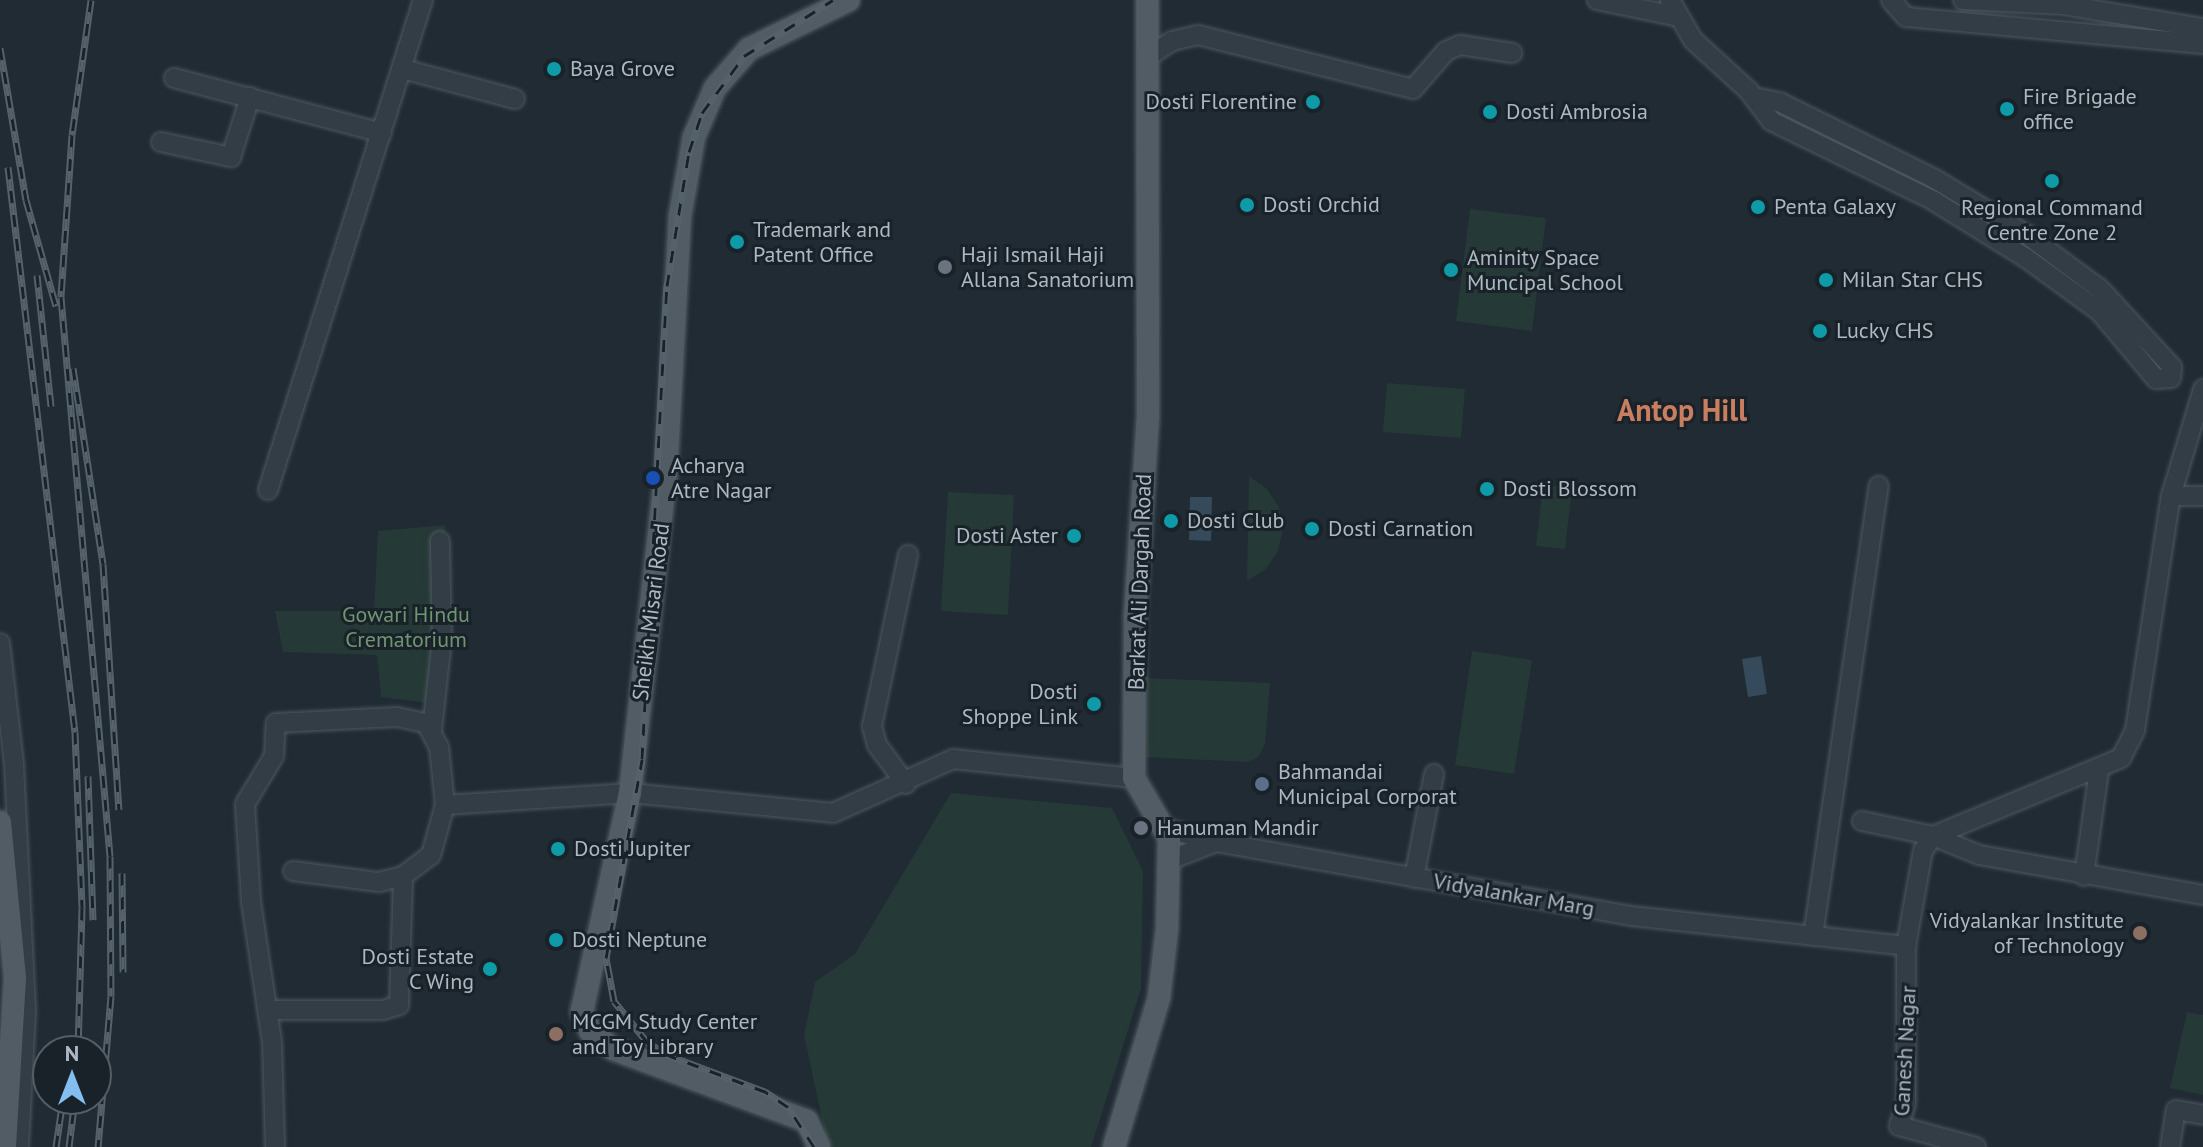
<!DOCTYPE html>
<html>
<head>
<meta charset="utf-8">
<style>
	body { margin:0 }
	#map { position:relative; width:2203px; height:1147px; overflow:hidden; background:#202b34; font-family:"PT Sans",sans-serif }
	div>[style] { position:absolute }
	[style*='--x'] { left:calc(var(--x)*1px); top:calc(var(--y)*1px); width:calc(var(--w)*1px); rotate:calc(var(--a)*1deg) }
	.green>* { inset:0; background:#253936 }
	.water>* { inset:0; background:#354a5a }
	.roads { filter:drop-shadow(0 0 2px #4e5860) drop-shadow(0 0 2px #4e5860) }
	.minor>* { height:18px; margin:-9px; padding:0 9px; transform-origin:9px; border-radius:9px; background:#333d45 }
	.major>* { height:22px; margin:-11px; padding:0 11px; transform-origin:11px; border-radius:11px; background:#515c65 }
	.rail>* { height:7px; margin-top:-3.5px; transform-origin:0; background:repeating-linear-gradient(90deg,#192229 0 12px,#55626b 0 24px); box-sizing:border-box; border-block:2px solid #55626b }
	.dots>* { width:22px; height:22px; translate:-50% -50%; box-sizing:border-box; border:4px solid #192229; border-radius:50% }
	span { translate:-50% -50%; white-space:nowrap; text-align:center; line-height:1.15; -webkit-text-stroke:6px #192229; paint-order:stroke }
	.poi-label { font-size:22px; color:#adb8c2 }
	.left { translate:0 -50%; text-align:left }
	.right { translate:-100% -50%; text-align:right }
	.street-label { font-size:22px; color:#adb8c2 }
	.park-label { font-size:22px; color:#6f9671 }
	.district-label { font-size:30px; color:#ca7e60; font-weight:700 }
	.north { position:absolute; left:32px; top:1035px; width:80px; height:80px; box-sizing:border-box; background:#192229; border:2px solid #545e66; border-radius:50%; rotate:0deg; font-size:22px; font-weight:700; line-height:32px; text-align:center; color:#adb8c2 }
	.north::after { content:''; display:block; margin:auto; width:28px; height:36px; background:#84bef0; clip-path:polygon(50% 0,100% 100%,50% 72%,0 100%) }
</style>
</head>
<body>
<div id="map">
	<div class="green">
		<i style="clip-path:polygon(1470px 209px,1546px 218px,1532px 331px,1456px 321px)"></i>
		<i style="clip-path:polygon(1387px 383px,1465px 389px,1461px 438px,1383px 432px)"></i>
		<i style="clip-path:polygon(1249px 476px,1267px 489px,1279px 507px,1283px 529px,1278px 551px,1266px 569px,1247px 581px)"></i>
		<i style="clip-path:polygon(1543px 485px,1572px 488px,1565px 549px,1536px 546px)"></i>
		<i style="clip-path:polygon(948px 492px,1014px 495px,1008px 615px,941px 611px)"></i>
		<i style="clip-path:polygon(445px 525px,438px 704px,381px 697px,377px 655px,283px 652px,275px 611px,374px 611px,378px 531px)"></i>
		<i style="clip-path:polygon(1472px 651px,1532px 660px,1514px 774px,1455px 765px)"></i>
		<i style="clip-path:polygon(1143px 678px,1270px 683px,1265px 744px,1258px 757px,1249px 762px,1143px 757px)"></i>
		<i style="clip-path:polygon(951px 793px,1112px 808px,1143px 871px,1141px 989px,1091px 1147px,828px 1147px,804px 1035px,815px 982px,855px 954px)"></i>
		<i style="clip-path:polygon(2187px 1012px,2203px 1015px,2203px 1095px,2170px 1088px)"></i>
	</div>
	<div class="water">
		<i style="clip-path:polygon(1190px 497px,1212px 497px,1211px 541px,1189px 540px)"></i>
		<i style="clip-path:polygon(1761px 656px,1767px 694px,1748px 697px,1742px 659px)"></i>
	</div>
	<div class="roads">
		<div class="minor">
			<i style="--x:1597;--y:0;--w:80;--a:11.6"></i>
			<i style="--x:1670;--y:0;--w:46;--a:60.1"></i>
			<i style="--x:1693;--y:40;--w:74;--a:42.3"></i>
			<i style="--x:1748;--y:90;--w:39;--a:53"></i>
			<i style="--x:1771;--y:121;--w:182;--a:26.1"></i>
			<i style="--x:1934;--y:201;--w:108;--a:31.8"></i>
			<i style="--x:2026;--y:258;--w:90;--a:36"></i>
			<i style="--x:2099;--y:311;--w:89;--a:50"></i>
			<i style="--x:2156;--y:379;--w:15;--a:-4"></i>
			<i style="--x:2171;--y:378;--w:11;--a:-85"></i>
			<i style="--x:2172;--y:367;--w:106;--a:-132.7"></i>
			<i style="--x:2100;--y:289;--w:91;--a:-143.5"></i>
			<i style="--x:2027;--y:235;--w:108;--a:-148.7"></i>
			<i style="--x:1935;--y:179;--w:174;--a:-153.7"></i>
			<i style="--x:1779;--y:102;--w:25;--a:-169"></i>
			<i style="--x:1891;--y:0;--w:23;--a:49"></i>
			<i style="--x:1906;--y:17;--w:298;--a:5.2"></i>
			<i style="--x:1963;--y:0;--w:101;--a:2.8"></i>
			<i style="--x:2064;--y:5;--w:141;--a:9.4"></i>
			<i style="--x:1146;--y:58;--w:31;--a:-33"></i>
			<i style="--x:1172;--y:41;--w:27;--a:-13"></i>
			<i style="--x:1198;--y:35;--w:222;--a:14.1"></i>
			<i style="--x:1413;--y:89;--w:50;--a:-49"></i>
			<i style="--x:1446;--y:51;--w:15;--a:-23"></i>
			<i style="--x:1460;--y:45;--w:53;--a:8.7"></i>
			<i style="--x:403;--y:69;--w:116;--a:15"></i>
			<i style="--x:174;--y:78;--w:215;--a:14.8"></i>
			<i style="--x:161;--y:142;--w:72;--a:12.1"></i>
			<i style="--x:231;--y:157;--w:63;--a:-72.4"></i>
			<i style="--x:268;--y:490;--w:514;--a:-72.45"></i>
			<i style="--x:2171;--y:496;--w:32;--a:0"></i>
			<i style="--x:0;--y:643;--w:122;--a:83.4"></i>
			<i style="--x:14;--y:764;--w:248;--a:87.2"></i>
			<i style="--x:26;--y:1012;--w:135;--a:93"></i>
			<i style="--x:432;--y:730;--w:91;--a:-83.7"></i>
			<i style="--x:442;--y:640;--w:99;--a:-91.2"></i>
			<i style="--x:906;--y:784;--w:49;--a:-126.6"></i>
			<i style="--x:877;--y:745;--w:20;--a:-105"></i>
			<i style="--x:872;--y:726;--w:175;--a:-78.1"></i>
			<i style="--x:1862;--y:821;--w:73;--a:11.9"></i>
			<i style="--x:1933;--y:836;--w:50;--a:22.4"></i>
			<i style="--x:1979;--y:855;--w:228;--a:10.1"></i>
			<i style="--x:1164;--y:828;--w:54;--a:15.1"></i>
			<i style="--x:1216;--y:842;--w:422;--a:10.1"></i>
			<i style="--x:1631;--y:916;--w:277;--a:6.2"></i>
			<i style="--x:1167;--y:861;--w:53;--a:-21.2"></i>
			<i style="--x:293;--y:871;--w:87;--a:7.3"></i>
			<i style="--x:379;--y:882;--w:25;--a:-14"></i>
			<i style="--x:403;--y:876;--w:35;--a:-37"></i>
			<i style="--x:431;--y:855;--w:52;--a:-74.4"></i>
			<i style="--x:2084;--y:876;--w:106;--a:-81.9"></i>
			<i style="--x:1414;--y:878;--w:106;--a:-79.1"></i>
			<i style="--x:1813;--y:936;--w:455;--a:-81.7"></i>
			<i style="--x:267;--y:1010;--w:116;--a:0"></i>
			<i style="--x:383;--y:1010;--w:17;--a:-17"></i>
			<i style="--x:399;--y:1005;--w:129;--a:-88.2"></i>
			<i style="--x:275;--y:1147;--w:105;--a:-91.6"></i>
			<i style="--x:272;--y:1042;--w:142;--a:-98.5"></i>
			<i style="--x:251;--y:902;--w:98;--a:-93.5"></i>
			<i style="--x:245;--y:804;--w:56;--a:-58.9"></i>
			<i style="--x:274;--y:756;--w:33;--a:-87"></i>
			<i style="--x:276;--y:723;--w:121;--a:-2.8"></i>
			<i style="--x:397;--y:717;--w:30;--a:12"></i>
			<i style="--x:426;--y:723;--w:27;--a:62"></i>
			<i style="--x:439;--y:747;--w:58;--a:84.1"></i>
			<i style="--x:445;--y:805;--w:185;--a:-3.7"></i>
			<i style="--x:630;--y:793;--w:204;--a:5.6"></i>
			<i style="--x:833;--y:813;--w:132;--a:-24.2"></i>
			<i style="--x:953;--y:759;--w:182;--a:6"></i>
			<i style="--x:1976;--y:1147;--w:80;--a:-164.7"></i>
			<i style="--x:1899;--y:1126;--w:24;--a:-73"></i>
			<i style="--x:1906;--y:1103;--w:157;--a:-90"></i>
			<i style="--x:1906;--y:946;--w:97;--a:-79.9"></i>
			<i style="--x:1923;--y:851;--w:18;--a:-56"></i>
			<i style="--x:1933;--y:836;--w:204;--a:-22.5"></i>
			<i style="--x:2121;--y:758;--w:31;--a:-63"></i>
			<i style="--x:2135;--y:730;--w:237;--a:-81.3"></i>
			<i style="--x:2171;--y:496;--w:112;--a:-73.3"></i>
			<i style="--x:2170;--y:1147;--w:37;--a:-81"></i>
			<i style="--x:2176;--y:1110;--w:27;--a:10"></i>
		</div>
		<div class="major">
			<i style="--x:0;--y:822;--w:157;--a:84.5"></i>
			<i style="--x:15;--y:978;--w:169;--a:93.4"></i>
			<i style="--x:819;--y:1147;--w:29;--a:-115"></i>
			<i style="--x:807;--y:1121;--w:207;--a:-159.6"></i>
			<i style="--x:613;--y:1049;--w:29;--a:-142"></i>
			<i style="--x:590;--y:1031;--w:22;--a:-112"></i>
			<i style="--x:582;--y:1011;--w:223;--a:-77.6"></i>
			<i style="--x:630;--y:793;--w:321;--a:-83.6"></i>
			<i style="--x:666;--y:474;--w:258;--a:-86.9"></i>
			<i style="--x:680;--y:216;--w:80;--a:-80"></i>
			<i style="--x:694;--y:137;--w:53;--a:-66.8"></i>
			<i style="--x:715;--y:88;--w:52;--a:-48.9"></i>
			<i style="--x:749;--y:49;--w:111;--a:-26.1"></i>
			<i style="--x:1114;--y:1147;--w:156;--a:-73.2"></i>
			<i style="--x:1159;--y:998;--w:69;--a:-83.4"></i>
			<i style="--x:1167;--y:929;--w:91;--a:-88.7"></i>
			<i style="--x:1169;--y:838;--w:69;--a:-120.3"></i>
			<i style="--x:1134;--y:778;--w:161;--a:-89.6"></i>
			<i style="--x:1135;--y:617;--w:202;--a:-86.3"></i>
			<i style="--x:1148;--y:415;--w:415;--a:-90.1"></i>
		</div>
	</div>
	<div class="rail">
		<i style="--x:91;--y:0;--w:136;--a:98"></i>
		<i style="--x:72;--y:135;--w:162;--a:93.9"></i>
		<i style="--x:61;--y:297;--w:561;--a:84.99"></i>
		<i style="--x:110;--y:856;--w:140;--a:89.6"></i>
		<i style="--x:111;--y:996;--w:152;--a:94.9"></i>
		<i style="--x:0;--y:48;--w:154;--a:80.3"></i>
		<i style="--x:26;--y:200;--w:110;--a:74.2"></i>
		<i style="--x:8;--y:167;--w:569;--a:83.24"></i>
		<i style="--x:75;--y:732;--w:176;--a:87.7"></i>
		<i style="--x:82;--y:908;--w:143;--a:91.6"></i>
		<i style="--x:37;--y:275;--w:132;--a:83.9"></i>
		<i style="--x:73;--y:368;--w:198;--a:81.3"></i>
		<i style="--x:103;--y:564;--w:246;--a:86.3"></i>
		<i style="--x:88;--y:776;--w:144;--a:88"></i>
		<i style="--x:122;--y:873;--w:99;--a:89.4"></i>
		<i style="--x:56;--y:1147;--w:49;--a:-81.7"></i>
		<i style="--x:69;--y:1147;--w:48;--a:-82.9"></i>
		<i style="--x:814;--y:1147;--w:48;--a:-123"></i>
		<i style="--x:788;--y:1107;--w:27;--a:-146"></i>
		<i style="--x:766;--y:1092;--w:103;--a:-159.4"></i>
		<i style="--x:670;--y:1056;--w:26;--a:-149"></i>
		<i style="--x:648;--y:1043;--w:54;--a:-129"></i>
		<i style="--x:614;--y:1001;--w:44;--a:-100.5"></i>
		<i style="--x:606;--y:958;--w:202;--a:-79.7"></i>
		<i style="--x:642;--y:759;--w:474;--a:-87"></i>
		<i style="--x:667;--y:286;--w:136;--a:-80.7"></i>
		<i style="--x:689;--y:152;--w:41;--a:-71.6"></i>
		<i style="--x:702;--y:113;--w:71;--a:-53.6"></i>
		<i style="--x:744;--y:56;--w:105;--a:-32.2"></i>
	</div>
	<div class="dots">
		<i style="left:554px;top:69px;background:#0f9aa8"></i>
		<i style="left:1313px;top:102px;background:#0f9aa8"></i>
		<i style="left:2007px;top:109px;background:#0f9aa8"></i>
		<i style="left:1490px;top:112px;background:#0f9aa8"></i>
		<i style="left:2052px;top:181px;background:#0f9aa8"></i>
		<i style="left:1247px;top:205px;background:#0f9aa8"></i>
		<i style="left:1758px;top:207px;background:#0f9aa8"></i>
		<i style="left:737px;top:242px;background:#0f9aa8"></i>
		<i style="left:945px;top:267px;background:#6b7280"></i>
		<i style="left:1451px;top:270px;background:#0f9aa8"></i>
		<i style="left:1826px;top:280px;background:#0f9aa8"></i>
		<i style="left:1820px;top:331px;background:#0f9aa8"></i>
		<i style="left:653px;top:478px;background:#1a4fb4"></i>
		<i style="left:1487px;top:489px;background:#0f9aa8"></i>
		<i style="left:1171px;top:521px;background:#0f9aa8"></i>
		<i style="left:1312px;top:529px;background:#0f9aa8"></i>
		<i style="left:1074px;top:536px;background:#0f9aa8"></i>
		<i style="left:1094px;top:704px;background:#0f9aa8"></i>
		<i style="left:1262px;top:784px;background:#5c6f8a"></i>
		<i style="left:1141px;top:828px;background:#6b7280"></i>
		<i style="left:558px;top:849px;background:#0f9aa8"></i>
		<i style="left:2140px;top:933px;background:#8d6e63"></i>
		<i style="left:556px;top:940px;background:#0f9aa8"></i>
		<i style="left:490px;top:969px;background:#0f9aa8"></i>
		<i style="left:556px;top:1034px;background:#8d6e63"></i>
	</div>
	<div class="poi-label">
		<span class="left" style="left:570px;top:69px">Baya Grove</span>
		<span class="left" style="left:2023px;top:109px">Fire Brigade<br>office</span>
		<span class="right" style="left:1297px;top:102px">Dosti Florentine</span>
		<span class="left" style="left:1506px;top:112px">Dosti Ambrosia</span>
		<span class="left" style="left:1263px;top:205px">Dosti Orchid</span>
		<span class="left" style="left:1774px;top:207px">Penta Galaxy</span>
		<span style="left:2052px;top:220px">Regional Command<br>Centre Zone 2</span>
		<span class="left" style="left:753px;top:242px">Trademark and<br>Patent Office</span>
		<span class="left" style="left:961px;top:267px">Haji Ismail Haji<br>Allana Sanatorium</span>
		<span class="left" style="left:1467px;top:270px">Aminity Space<br>Muncipal School</span>
		<span class="left" style="left:1842px;top:280px">Milan Star CHS</span>
		<span class="left" style="left:1836px;top:331px">Lucky CHS</span>
		<span class="left" style="left:671px;top:478px">Acharya<br>Atre Nagar</span>
		<span class="left" style="left:1503px;top:489px">Dosti Blossom</span>
		<span class="left" style="left:1187px;top:521px">Dosti Club</span>
		<span class="left" style="left:1328px;top:529px">Dosti Carnation</span>
		<span class="right" style="left:1058px;top:536px">Dosti Aster</span>
		<span class="right" style="left:1078px;top:704px">Dosti<br>Shoppe Link</span>
		<span class="left" style="left:1278px;top:784px">Bahmandai<br>Municipal Corporat</span>
		<span class="left" style="left:1157px;top:828px">Hanuman Mandir</span>
		<span class="left" style="left:574px;top:849px">Dosti Jupiter</span>
		<span class="right" style="left:2124px;top:933px">Vidyalankar Institute<br>of Technology</span>
		<span class="left" style="left:572px;top:940px">Dosti Neptune</span>
		<span class="right" style="left:474px;top:969px">Dosti Estate<br>C Wing</span>
		<span class="left" style="left:572px;top:1034px">MCGM Study Center<br>and Toy Library</span>
	</div>
	<div class="street-label">
		<span style="left:1140px;top:582px;rotate:-88deg">Barkat Ali Dargah Road</span>
		<span style="left:651px;top:612px;rotate:-83deg">Sheikh Misari Road</span>
		<span style="left:1514px;top:895px;rotate:10deg">Vidyalankar Marg</span>
		<span style="left:1905px;top:1051px;rotate:-87deg">Ganesh Nagar</span>
	</div>
	<div class="park-label">
		<span style="left:406px;top:627px">Gowari Hindu<br>Crematorium</span>
	</div>
	<div class="district-label">
		<span style="left:1682px;top:410px">Antop Hill</span>
	</div>
	<div class="north">N</div>
</div>
</body>
</html>
